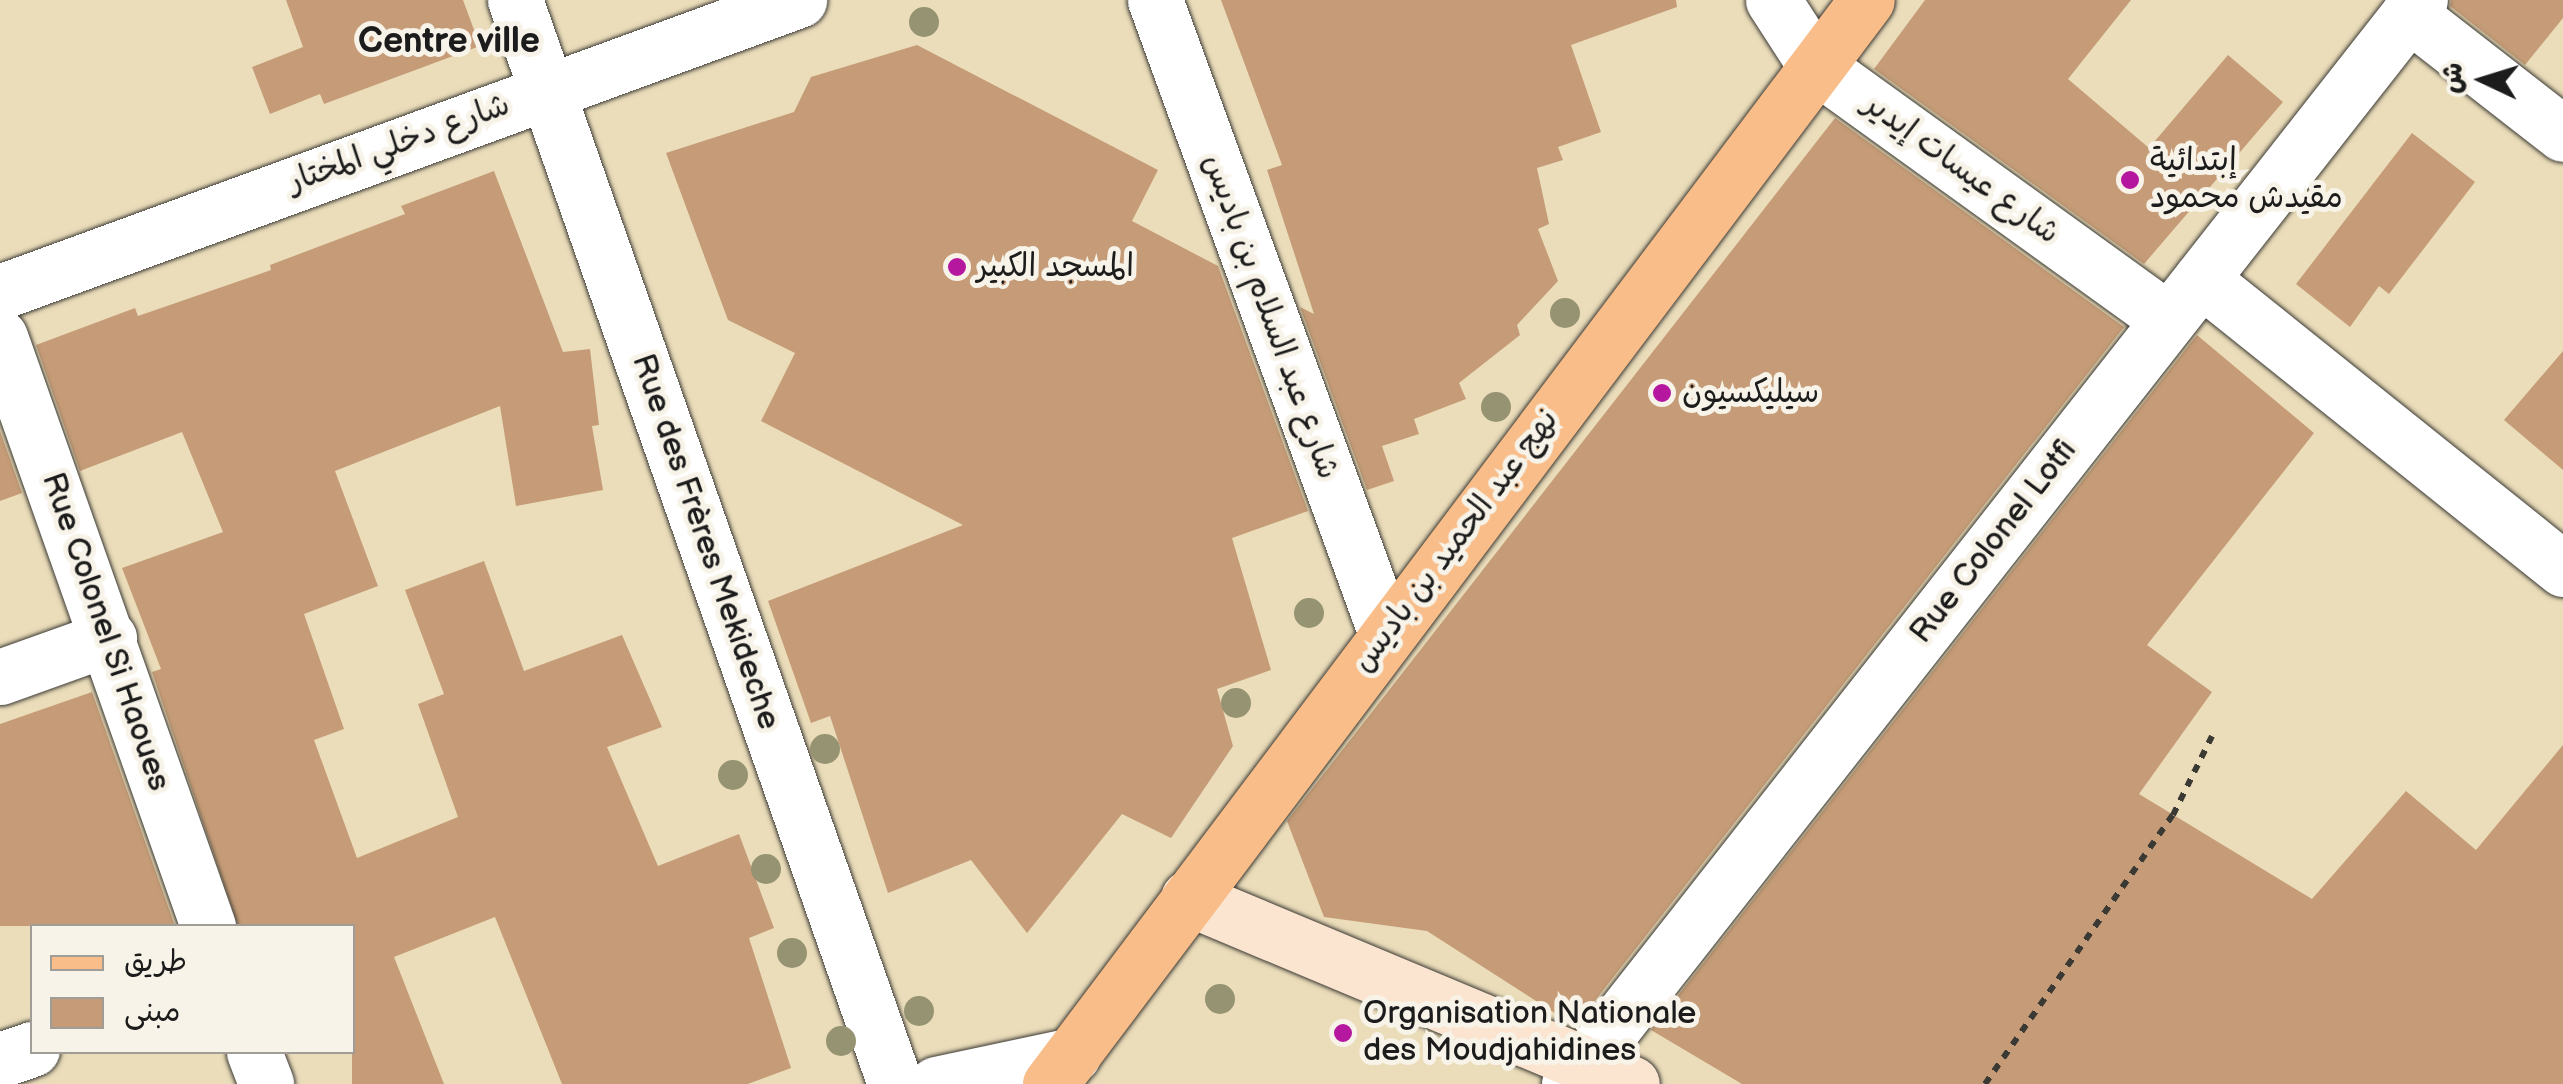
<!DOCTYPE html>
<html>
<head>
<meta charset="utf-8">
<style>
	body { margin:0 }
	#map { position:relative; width:2563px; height:1084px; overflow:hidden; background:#ebddba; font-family:"Balsamiq Sans","Playpen Sans Arabic",sans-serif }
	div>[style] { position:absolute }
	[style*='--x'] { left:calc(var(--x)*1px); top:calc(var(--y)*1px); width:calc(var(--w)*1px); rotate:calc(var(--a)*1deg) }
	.building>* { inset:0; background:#c59c77 }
	.path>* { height:6px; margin-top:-3px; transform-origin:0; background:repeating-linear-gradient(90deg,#3b3934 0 8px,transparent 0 16px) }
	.roads { filter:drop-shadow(0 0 2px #3b3934) drop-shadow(0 0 2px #3b3934) }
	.minor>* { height:55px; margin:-27.5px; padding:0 27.5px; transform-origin:27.5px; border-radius:27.5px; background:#fff }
	.secondary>* { height:55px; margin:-27.5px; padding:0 27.5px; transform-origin:27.5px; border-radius:27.5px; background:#fce5d0 }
	.primary>* { height:55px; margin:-27.5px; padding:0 27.5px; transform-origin:27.5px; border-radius:27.5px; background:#f8bd89 }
	.trees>* { width:30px; height:30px; margin:-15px; border-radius:50%; background:#959371 }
	.dots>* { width:28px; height:28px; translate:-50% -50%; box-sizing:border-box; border:5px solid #f7f3e8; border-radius:50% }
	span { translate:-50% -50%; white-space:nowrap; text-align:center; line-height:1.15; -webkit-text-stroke:10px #f7f3e8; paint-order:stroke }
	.street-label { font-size:32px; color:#1c1c1c }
	.poi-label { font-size:32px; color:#1c1c1c }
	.left { translate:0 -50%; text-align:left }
	.neighbourhood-label { font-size:35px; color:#1c1c1c; font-weight:700 }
	.legend { position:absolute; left:30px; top:924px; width:325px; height:130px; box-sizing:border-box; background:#f7f3e8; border:2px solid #9f9d96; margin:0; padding:12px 18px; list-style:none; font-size:30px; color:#1c1c1c }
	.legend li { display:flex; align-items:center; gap:20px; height:50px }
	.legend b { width:50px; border:2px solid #9f9d96 }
	.north { position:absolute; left:2433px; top:30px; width:100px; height:100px; -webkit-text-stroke:8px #f7f3e8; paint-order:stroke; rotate:274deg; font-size:28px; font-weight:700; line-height:40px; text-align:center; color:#1c1c1c }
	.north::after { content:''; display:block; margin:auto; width:35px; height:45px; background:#1c1c1c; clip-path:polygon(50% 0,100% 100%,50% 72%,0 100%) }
</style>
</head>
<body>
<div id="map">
	<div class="building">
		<i style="clip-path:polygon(286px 0,463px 0,480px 46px,324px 104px,320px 94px,270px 114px,252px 67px,303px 47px)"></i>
		<i style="clip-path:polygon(1221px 0,1676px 0,1677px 7px,1571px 45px,1601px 132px,1558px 147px,1563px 160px,1537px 168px,1549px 224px,1538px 229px,1558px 281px,1517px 325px,1520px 335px,1459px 383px,1466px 399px,1414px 419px,1419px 434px,1382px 446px,1394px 481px,1367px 490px,1300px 307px,1314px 314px,1267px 170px,1282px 165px)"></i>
		<i style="clip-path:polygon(1925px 0,2131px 0,2068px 79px,2149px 148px,2228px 55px,2283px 102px,2144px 264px,1874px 69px)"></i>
		<i style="clip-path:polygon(2451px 0,2563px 0,2563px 18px,2525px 65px,2450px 6px)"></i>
		<i style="clip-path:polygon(917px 45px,1158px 170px,1132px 221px,1218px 266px,1308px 511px,1232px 538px,1271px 670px,1217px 689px,1233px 746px,1171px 838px,1122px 814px,1027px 933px,971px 860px,888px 893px,830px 716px,811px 723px,768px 601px,963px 525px,761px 421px,795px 353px,728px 320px,666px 153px,794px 112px,811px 77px)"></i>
		<i style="clip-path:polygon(1835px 118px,2124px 327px,1575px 1026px,1427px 931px,1324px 917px,1287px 821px)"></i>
		<i style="clip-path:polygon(2412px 133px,2475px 182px,2389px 294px,2379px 286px,2350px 327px,2296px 284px)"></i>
		<i style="clip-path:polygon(494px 171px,563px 352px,590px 349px,599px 425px,592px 426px,603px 490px,516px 506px,500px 406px,335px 471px,378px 586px,304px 614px,344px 729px,314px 740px,357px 858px,458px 817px,418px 704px,444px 694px,405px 590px,484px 561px,524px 671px,622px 635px,662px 727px,607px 747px,658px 866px,739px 834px,774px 928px,749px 938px,791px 1068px,748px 1084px,562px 1084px,495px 917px,394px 957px,444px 1084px,352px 1084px,352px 926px,238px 926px,152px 672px,161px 669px,122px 568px,223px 532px,182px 432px,80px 471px,36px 345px,135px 308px,138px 316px,271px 270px,270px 265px,405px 214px,401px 206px)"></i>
		<i style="clip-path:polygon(2197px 335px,2314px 433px,2147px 645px,2212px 692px,2139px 794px,2312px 899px,2406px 791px,2476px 850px,2563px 745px,2563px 1084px,1742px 1084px,1651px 1030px)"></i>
		<i style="clip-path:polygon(2563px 351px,2563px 470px,2504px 420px)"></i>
		<i style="clip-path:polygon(0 431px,22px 493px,0 501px)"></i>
		<i style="clip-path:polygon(92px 692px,175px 926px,0 926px,0 724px)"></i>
	</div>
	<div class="path">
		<i style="--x:1985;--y:1084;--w:328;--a:-55.1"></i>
		<i style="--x:2173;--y:815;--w:88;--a:-63.7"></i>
	</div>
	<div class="roads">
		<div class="minor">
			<i style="--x:515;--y:0;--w:1149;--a:70.68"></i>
			<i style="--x:1155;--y:0;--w:675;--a:69.98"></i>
			<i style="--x:1773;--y:0;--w:77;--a:57.1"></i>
			<i style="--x:1815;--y:65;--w:435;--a:35.8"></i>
			<i style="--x:2409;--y:14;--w:195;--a:37.9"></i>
			<i style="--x:2201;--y:279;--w:464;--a:38.7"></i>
			<i style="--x:0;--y:292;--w:851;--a:-20.08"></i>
			<i style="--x:0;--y:337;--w:625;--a:70.55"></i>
			<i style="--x:0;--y:677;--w:116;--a:-19.7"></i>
			<i style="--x:254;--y:1052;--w:34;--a:69"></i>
			<i style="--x:0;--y:1060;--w:34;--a:-19"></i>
			<i style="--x:936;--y:1084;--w:140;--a:-12"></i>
			<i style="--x:1569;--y:1084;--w:1378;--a:-51.87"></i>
		</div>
		<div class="secondary">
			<i style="--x:1188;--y:898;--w:481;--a:22.7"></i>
		</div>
		<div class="primary">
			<i style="--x:1050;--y:1084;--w:1357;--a:-53"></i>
		</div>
	</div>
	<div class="trees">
		<i style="left:924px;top:22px"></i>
		<i style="left:1565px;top:313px"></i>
		<i style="left:1496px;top:407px"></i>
		<i style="left:1309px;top:613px"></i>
		<i style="left:1236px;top:703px"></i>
		<i style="left:825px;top:749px"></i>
		<i style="left:733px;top:775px"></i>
		<i style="left:766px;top:869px"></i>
		<i style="left:792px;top:953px"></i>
		<i style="left:1220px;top:999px"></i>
		<i style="left:919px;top:1011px"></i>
		<i style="left:841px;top:1041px"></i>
	</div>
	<div class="dots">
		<i style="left:2130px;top:180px;background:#b5179e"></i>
		<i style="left:957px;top:267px;background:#b5179e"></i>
		<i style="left:1662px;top:393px;background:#b5179e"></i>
		<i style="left:1343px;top:1033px;background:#b5179e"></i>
	</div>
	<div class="street-label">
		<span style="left:399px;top:144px;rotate:-20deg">شارع دخلي المختار</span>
		<span style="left:1961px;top:169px;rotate:36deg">شارع عيسات إيدير</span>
		<span style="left:1270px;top:317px;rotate:70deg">شارع عبد السلام بن باديس</span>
		<span style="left:1456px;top:541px;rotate:-53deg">نهج عبد الحميد بن باديس</span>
		<span style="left:705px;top:542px;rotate:71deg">Rue des Frères Mekideche</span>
		<span style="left:1994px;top:542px;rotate:-52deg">Rue Colonel Lotfi</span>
		<span style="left:105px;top:632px;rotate:71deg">Rue Colonel Si Haoues</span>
	</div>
	<div class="poi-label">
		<span class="left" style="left:2150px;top:180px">إبتدائية<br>مقيدش محمود</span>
		<span class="left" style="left:977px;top:267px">المسجد الكبير</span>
		<span class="left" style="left:1682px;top:393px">سيليكسيون</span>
		<span class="left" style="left:1363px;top:1033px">Organisation Nationale<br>des Moudjahidines</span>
	</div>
	<div class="neighbourhood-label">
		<span style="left:449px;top:42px">Centre ville</span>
	</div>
	<ul class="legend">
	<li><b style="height:12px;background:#f8bd89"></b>طريق</li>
	<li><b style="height:28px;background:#c59c77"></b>مبنى</li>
	</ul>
	<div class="north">ش</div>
</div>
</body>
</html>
